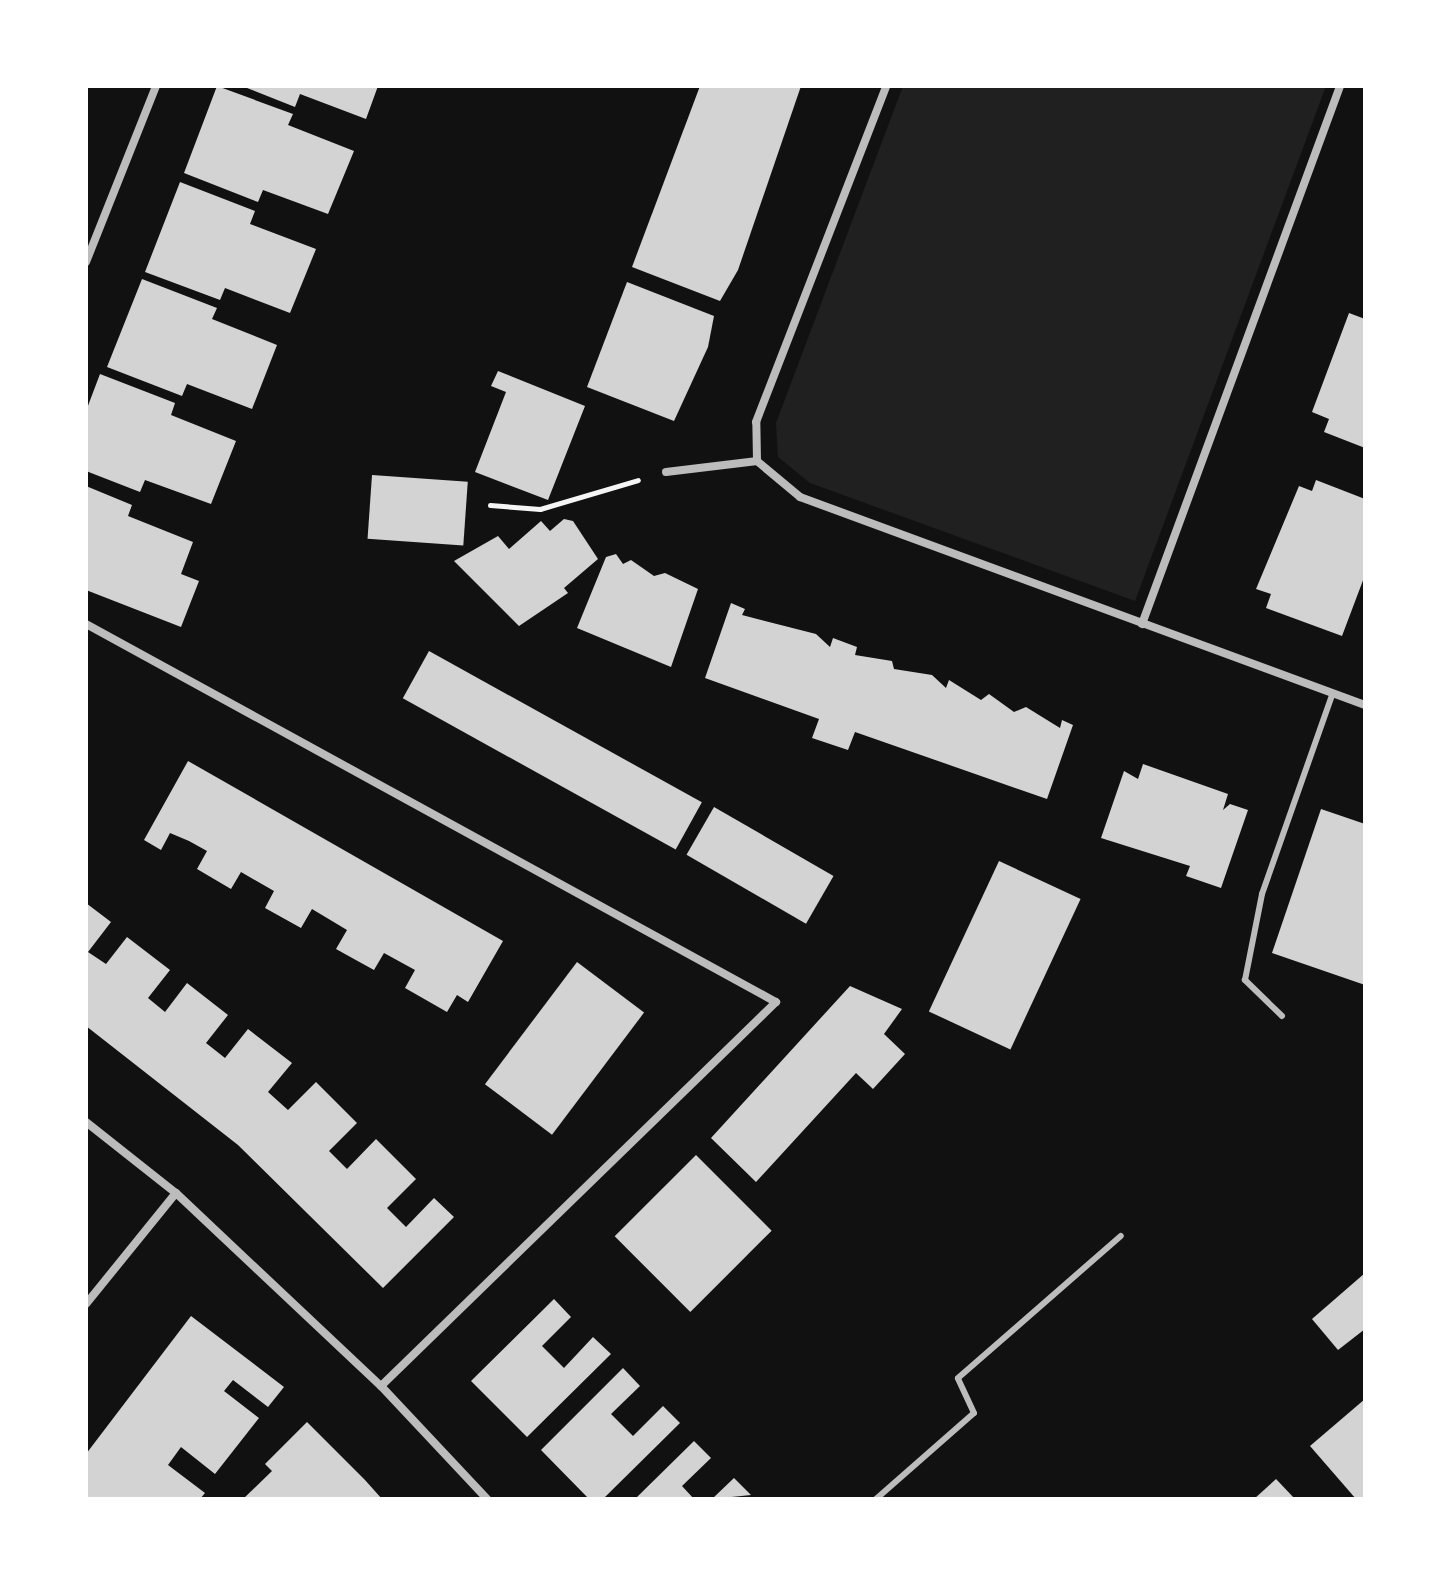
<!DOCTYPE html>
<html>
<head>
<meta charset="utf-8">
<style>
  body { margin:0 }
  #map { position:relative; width:1451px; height:1585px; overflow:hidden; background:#111; font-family:Raleway,sans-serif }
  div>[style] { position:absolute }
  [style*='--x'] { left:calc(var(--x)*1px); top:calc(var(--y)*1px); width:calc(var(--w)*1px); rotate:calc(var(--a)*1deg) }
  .green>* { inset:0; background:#202020 }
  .building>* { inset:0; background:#d3d3d3; transform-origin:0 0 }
  .path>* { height:5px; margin:-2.5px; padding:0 2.5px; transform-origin:2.5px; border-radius:2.5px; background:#f5f5f5 }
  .service>* { height:6px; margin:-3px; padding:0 3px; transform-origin:3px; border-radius:3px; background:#bcbcbc }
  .minor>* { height:8px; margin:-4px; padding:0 4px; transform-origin:4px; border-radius:4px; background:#bcbcbc }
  span { translate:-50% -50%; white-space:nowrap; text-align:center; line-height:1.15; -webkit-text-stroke:7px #fff; paint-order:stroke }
  .frame { position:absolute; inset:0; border:88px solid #fff; pointer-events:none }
</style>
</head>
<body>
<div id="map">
  <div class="green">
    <div style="clip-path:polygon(903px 86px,1326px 86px,1135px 601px,810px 483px,778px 457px,776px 423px)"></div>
  </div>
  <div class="building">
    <div style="clip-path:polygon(217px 86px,293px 114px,288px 125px,354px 151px,328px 214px,263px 190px,258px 202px,184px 173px)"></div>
    <div style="clip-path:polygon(242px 86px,378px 86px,366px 119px,300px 94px,295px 107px)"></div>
    <div style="clip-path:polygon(700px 86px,801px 86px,738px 270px,720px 301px,632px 267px)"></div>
    <div style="clip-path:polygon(180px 182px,255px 211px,250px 224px,316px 249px,290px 313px,225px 288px,220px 300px,145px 272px)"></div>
    <div style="clip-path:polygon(142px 279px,217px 308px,212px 319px,277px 345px,252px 409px,187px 384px,182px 396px,107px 367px)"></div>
    <div style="clip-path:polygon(627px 282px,714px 316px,708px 347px,674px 421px,587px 387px)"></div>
    <div style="clip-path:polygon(1349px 313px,1365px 319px,1365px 448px,1324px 432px,1329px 419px,1312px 412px)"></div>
    <div style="clip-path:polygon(498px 371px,585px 406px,548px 500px,475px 472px,506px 392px,491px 386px)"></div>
    <div style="clip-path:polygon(100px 374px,175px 403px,171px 415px,236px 441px,211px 504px,145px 480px,140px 492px,86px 471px,86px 411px)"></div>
    <div style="left:372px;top:475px;width:96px;height:64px;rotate:4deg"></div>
    <div style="clip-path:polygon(1316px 480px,1365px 499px,1365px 575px,1342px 636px,1266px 608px,1271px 594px,1256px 589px,1299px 486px,1312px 491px)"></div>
    <div style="clip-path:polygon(86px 486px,132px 505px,128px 516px,193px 542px,181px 574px,199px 581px,181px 627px,86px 590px)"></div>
    <div style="clip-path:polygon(564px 519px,573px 521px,598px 559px,564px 588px,568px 593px,519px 626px,454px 561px,498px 536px,509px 549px,541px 521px,550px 531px)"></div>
    <div style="clip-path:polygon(616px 554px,623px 564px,631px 560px,654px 576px,665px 573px,698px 589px,671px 667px,577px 628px,606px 557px)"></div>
    <div style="clip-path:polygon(731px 603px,745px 609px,742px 615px,816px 634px,830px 647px,833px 638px,857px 647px,855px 655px,892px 661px,894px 669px,932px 675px,946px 688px,949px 680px,981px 700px,989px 694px,1014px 712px,1026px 707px,1060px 728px,1062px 720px,1073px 725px,1047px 799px,855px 732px,848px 750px,812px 738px,819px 719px,705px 678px)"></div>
    <div style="left:429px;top:651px;width:312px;height:54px;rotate:29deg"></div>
    <div style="clip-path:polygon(188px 761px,503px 941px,468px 1002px,457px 995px,447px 1012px,405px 988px,415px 970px,384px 953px,374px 970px,354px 959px,336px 949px,347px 930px,312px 909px,301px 928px,265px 908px,274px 891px,241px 872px,231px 889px,197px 869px,207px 851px,189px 841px,170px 833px,161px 850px,144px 840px)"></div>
    <div style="clip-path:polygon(1143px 764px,1228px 794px,1223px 810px,1230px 804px,1248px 810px,1221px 888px,1186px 876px,1190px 866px,1101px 838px,1124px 771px,1138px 779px)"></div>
    <div style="left:714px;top:807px;width:138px;height:55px;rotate:30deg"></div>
    <div style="clip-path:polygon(1321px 809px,1365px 824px,1365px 985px,1272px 953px)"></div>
    <div style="left:999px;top:861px;width:90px;height:166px;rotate:25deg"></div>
    <div style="clip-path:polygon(86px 903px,111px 922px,88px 952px,106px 964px,127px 937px,170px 970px,148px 998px,165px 1012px,187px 983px,228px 1015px,206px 1043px,225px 1058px,248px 1029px,292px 1063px,268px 1092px,288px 1110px,316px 1082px,357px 1123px,329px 1151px,347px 1169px,376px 1139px,416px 1179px,387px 1208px,406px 1227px,434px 1198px,454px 1217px,383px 1288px,238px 1145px,86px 1026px)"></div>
    <div style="left:577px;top:962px;width:84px;height:153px;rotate:37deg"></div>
    <div style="clip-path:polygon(850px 986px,902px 1009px,884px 1034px,905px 1054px,873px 1089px,856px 1073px,756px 1182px,711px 1138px)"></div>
    <div style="left:696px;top:1155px;width:107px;height:115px;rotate:45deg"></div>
    <div style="clip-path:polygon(1365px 1273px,1365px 1329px,1338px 1350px,1312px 1319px)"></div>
    <div style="clip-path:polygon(554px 1299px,571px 1317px,542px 1346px,564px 1368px,593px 1337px,611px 1354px,527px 1437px,471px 1381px)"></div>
    <div style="clip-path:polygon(191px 1316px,284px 1387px,268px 1407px,233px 1380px,224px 1391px,259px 1418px,215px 1474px,181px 1447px,168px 1465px,205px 1493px,200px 1499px,86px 1499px,86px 1454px)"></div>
    <div style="clip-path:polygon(623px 1368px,640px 1386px,611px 1414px,633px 1436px,663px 1406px,680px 1423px,603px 1499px,589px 1499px,541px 1450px)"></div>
    <div style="clip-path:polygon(1365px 1399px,1365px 1499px,1356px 1499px,1310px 1446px)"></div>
    <div style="clip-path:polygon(307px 1422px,365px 1480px,382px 1499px,243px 1499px,272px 1471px,265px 1464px)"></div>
    <div style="clip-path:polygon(694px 1441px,711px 1458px,682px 1486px,694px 1499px,635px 1499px)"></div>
    <div style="clip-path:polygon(734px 1478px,751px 1495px,712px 1499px)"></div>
    <div style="clip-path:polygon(1276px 1479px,1295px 1499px,1254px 1499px)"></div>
  </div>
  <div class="path">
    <div style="--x:490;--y:505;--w:50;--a:4.6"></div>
    <div style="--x:540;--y:509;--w:102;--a:-16.5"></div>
  </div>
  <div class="service">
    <div style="--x:1282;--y:1016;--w:52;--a:-135.8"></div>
    <div style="--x:1245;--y:980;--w:88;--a:-78.8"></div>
    <div style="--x:1262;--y:894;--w:211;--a:-70.6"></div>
    <div style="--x:876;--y:1499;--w:130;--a:-41.3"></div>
    <div style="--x:974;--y:1413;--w:38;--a:-115"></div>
    <div style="--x:958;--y:1378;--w:216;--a:-41.1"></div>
  </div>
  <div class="minor">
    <div style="--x:86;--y:262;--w:189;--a:-68.3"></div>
    <div style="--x:757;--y:461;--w:39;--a:-91"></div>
    <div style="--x:756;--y:422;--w:360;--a:-68.8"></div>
    <div style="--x:666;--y:472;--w:92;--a:-6.9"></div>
    <div style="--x:757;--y:461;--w:56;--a:39.9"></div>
    <div style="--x:800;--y:497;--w:602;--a:20.21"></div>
    <div style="--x:86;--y:624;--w:787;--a:28.72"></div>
    <div style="--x:776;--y:1002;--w:551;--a:135.81"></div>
    <div style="--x:1142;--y:624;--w:573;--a:-69.79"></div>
    <div style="--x:86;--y:1122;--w:115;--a:38.3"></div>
    <div style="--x:176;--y:1193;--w:282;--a:43.3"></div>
    <div style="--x:381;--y:1386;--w:155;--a:46.8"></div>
    <div style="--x:86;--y:1304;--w:143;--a:-51"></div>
  </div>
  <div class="frame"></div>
</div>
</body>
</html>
